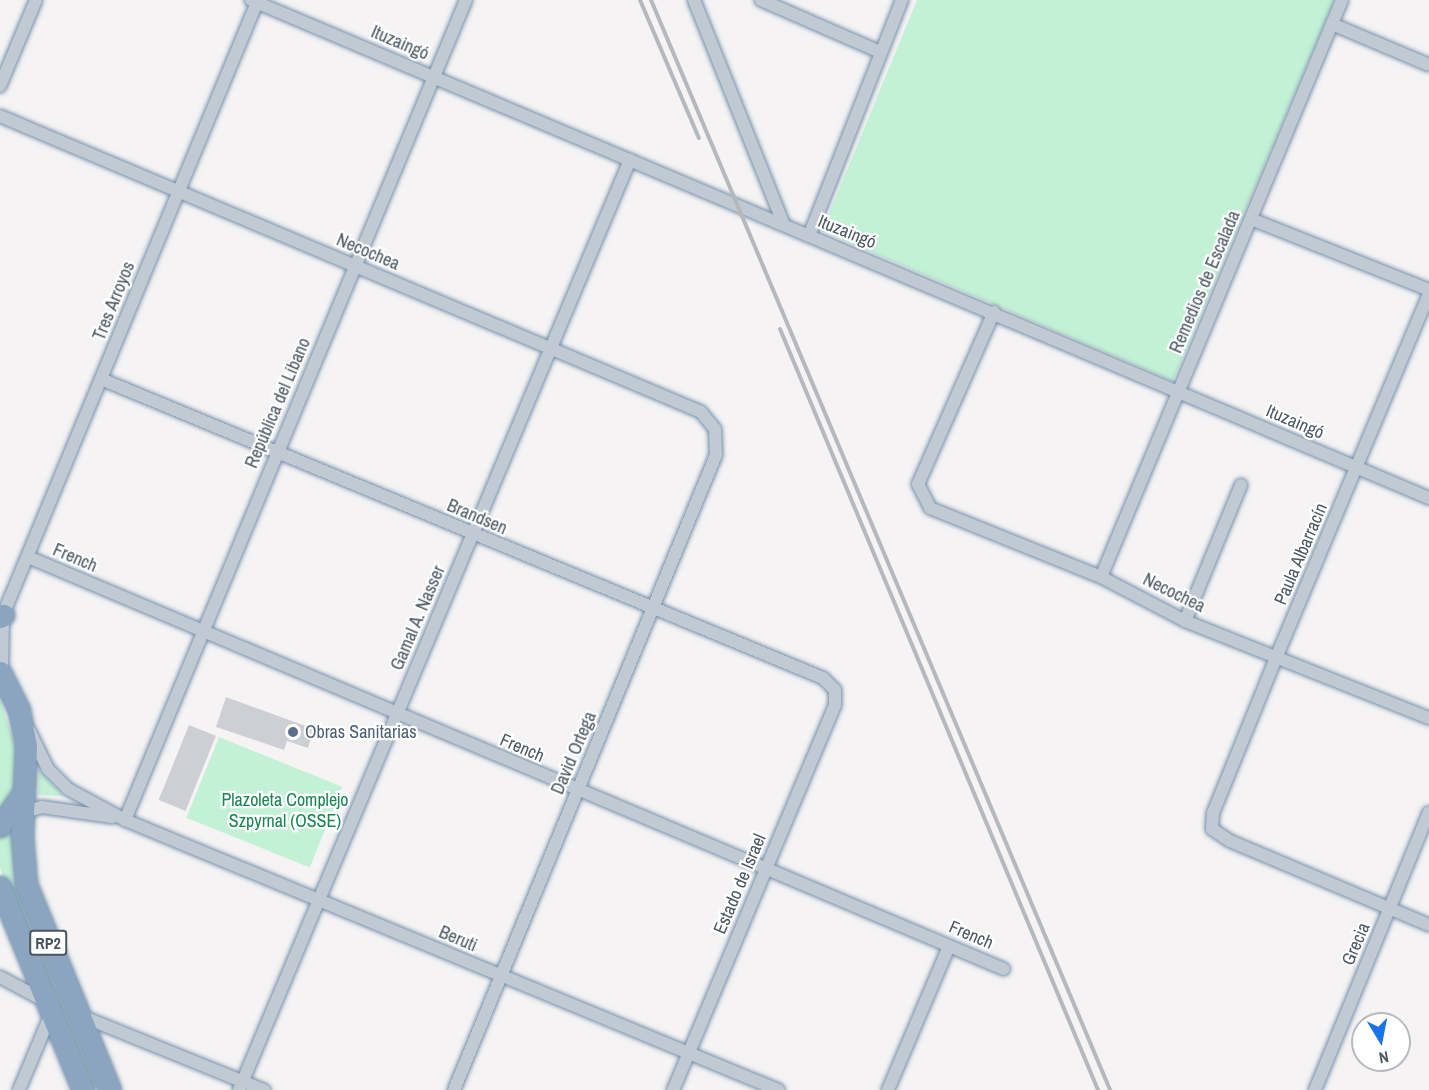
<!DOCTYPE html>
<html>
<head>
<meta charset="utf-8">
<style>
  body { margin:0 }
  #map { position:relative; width:1429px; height:1090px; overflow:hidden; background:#f5f3f3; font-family:"Archivo Narrow",sans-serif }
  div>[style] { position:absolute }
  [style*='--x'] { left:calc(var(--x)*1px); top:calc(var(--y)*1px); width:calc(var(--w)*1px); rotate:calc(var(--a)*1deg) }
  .green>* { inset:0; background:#c3f1d5; transform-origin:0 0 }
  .building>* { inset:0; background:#cdcfd5; transform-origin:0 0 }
  .roads { filter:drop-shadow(0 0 2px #7690ad) drop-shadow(0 0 2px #7690ad) }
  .street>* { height:12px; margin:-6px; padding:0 6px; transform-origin:6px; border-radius:6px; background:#c1cad2 }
  .highway>* { height:21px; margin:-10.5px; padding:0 10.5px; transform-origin:10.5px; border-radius:10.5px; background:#8ba5c1 }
  .rail>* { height:4px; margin:-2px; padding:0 2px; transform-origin:2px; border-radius:2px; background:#b5b8bd }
  .dots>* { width:16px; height:16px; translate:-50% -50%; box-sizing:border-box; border:3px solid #fff; border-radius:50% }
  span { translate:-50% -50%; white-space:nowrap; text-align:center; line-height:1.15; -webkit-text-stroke:4.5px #fff; paint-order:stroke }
  .shield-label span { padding:2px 4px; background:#fff; border:2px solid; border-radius:4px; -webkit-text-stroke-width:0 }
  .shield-label { font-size:16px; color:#4a5661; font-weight:700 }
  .street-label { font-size:18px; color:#4a5661 }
  .service-label { font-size:18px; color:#4e5e75 }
  .left { translate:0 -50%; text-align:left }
  .park-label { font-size:18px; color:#17864f }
  .north { position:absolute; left:1351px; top:1012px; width:60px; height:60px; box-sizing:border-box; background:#fff; border:2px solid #b7bbc0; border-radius:50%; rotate:170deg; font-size:16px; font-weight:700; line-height:24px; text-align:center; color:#4a5661 }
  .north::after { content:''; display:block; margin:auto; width:21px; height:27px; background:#1a73e8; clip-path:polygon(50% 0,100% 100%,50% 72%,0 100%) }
</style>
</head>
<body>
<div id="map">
  <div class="green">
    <div style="clip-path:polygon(917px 0,1334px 0,1173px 381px,822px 231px)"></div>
    <div style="clip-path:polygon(0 699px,17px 752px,18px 788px,0 812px)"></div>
    <div style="left:219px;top:737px;width:133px;height:87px;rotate:22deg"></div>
    <div style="clip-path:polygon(39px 770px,63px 796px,38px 795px)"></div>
    <div style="clip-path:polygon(12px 828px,16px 884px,28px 921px,98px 1090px,91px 1090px,0 868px,0 836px)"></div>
  </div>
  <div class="building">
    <div style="clip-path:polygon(226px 697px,314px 729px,308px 748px,287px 741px,284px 750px,216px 727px)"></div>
    <div style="left:189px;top:725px;width:29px;height:81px;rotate:22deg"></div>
  </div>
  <div class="roads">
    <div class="street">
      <div style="--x:251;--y:0;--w:1279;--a:22.92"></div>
      <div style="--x:694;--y:0;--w:242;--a:68.2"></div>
      <div style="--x:761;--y:0;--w:130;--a:23.6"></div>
      <div style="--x:1332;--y:24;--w:105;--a:22.9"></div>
      <div style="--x:0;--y:86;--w:93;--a:-67.3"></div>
      <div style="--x:0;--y:116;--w:761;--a:22.89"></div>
      <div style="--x:701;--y:412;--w:22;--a:51"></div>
      <div style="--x:715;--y:429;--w:26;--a:88"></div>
      <div style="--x:716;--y:455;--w:687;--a:112.42"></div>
      <div style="--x:1251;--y:219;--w:192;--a:21.7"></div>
      <div style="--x:809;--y:236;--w:254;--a:-68.5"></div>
      <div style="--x:1429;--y:294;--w:395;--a:112.8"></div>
      <div style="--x:1276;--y:658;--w:167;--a:112.1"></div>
      <div style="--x:1213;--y:813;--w:16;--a:94"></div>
      <div style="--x:1212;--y:829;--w:22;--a:34"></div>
      <div style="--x:1230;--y:841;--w:216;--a:22.9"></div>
      <div style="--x:994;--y:312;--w:188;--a:113.8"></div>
      <div style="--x:918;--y:484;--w:27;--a:63"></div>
      <div style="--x:930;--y:508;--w:184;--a:22"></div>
      <div style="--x:1101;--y:577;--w:95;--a:27.6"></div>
      <div style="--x:1185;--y:621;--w:263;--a:21.7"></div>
      <div style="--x:101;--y:379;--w:781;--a:22.5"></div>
      <div style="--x:823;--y:678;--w:17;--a:45"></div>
      <div style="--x:835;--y:690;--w:15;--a:90"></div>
      <div style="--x:835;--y:705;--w:418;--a:112.8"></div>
      <div style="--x:28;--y:557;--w:1059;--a:22.89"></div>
      <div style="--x:1101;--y:577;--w:625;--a:-67.33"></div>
      <div style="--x:1185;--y:621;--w:147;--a:-67.6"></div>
      <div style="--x:2;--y:674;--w:59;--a:-89"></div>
      <div style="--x:3;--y:615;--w:18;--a:-68"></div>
      <div style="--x:10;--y:598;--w:647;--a:-67.48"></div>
      <div style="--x:29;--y:730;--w:43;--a:64"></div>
      <div style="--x:48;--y:769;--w:28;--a:45"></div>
      <div style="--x:68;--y:789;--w:65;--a:28.5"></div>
      <div style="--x:125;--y:820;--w:707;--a:22.46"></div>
      <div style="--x:21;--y:813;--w:22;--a:-16"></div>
      <div style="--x:42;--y:807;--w:71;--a:8.1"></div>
      <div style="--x:125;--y:820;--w:888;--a:-67.42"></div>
      <div style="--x:0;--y:977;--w:53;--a:28"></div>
      <div style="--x:79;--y:1015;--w:200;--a:22.1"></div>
      <div style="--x:19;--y:1090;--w:82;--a:-67.2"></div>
      <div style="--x:239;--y:1090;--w:1009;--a:-67.2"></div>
      <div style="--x:888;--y:1090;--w:156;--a:-67"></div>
      <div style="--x:1315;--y:1090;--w:300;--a:-67.7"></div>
    </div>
    <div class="highway">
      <div style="--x:0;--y:617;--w:4;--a:-34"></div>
      <div style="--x:0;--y:672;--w:42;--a:63.4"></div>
      <div style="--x:19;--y:710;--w:37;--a:79"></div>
      <div style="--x:26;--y:746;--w:90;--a:92.5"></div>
      <div style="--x:22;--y:836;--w:48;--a:85.2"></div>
      <div style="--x:26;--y:884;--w:222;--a:67.8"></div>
      <div style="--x:0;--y:826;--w:42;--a:-54.8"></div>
      <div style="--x:0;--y:887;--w:219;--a:67.8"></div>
    </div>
  </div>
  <div class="rail">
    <div style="--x:640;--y:0;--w:150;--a:66.9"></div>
    <div style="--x:651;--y:0;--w:1183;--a:67.16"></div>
    <div style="--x:780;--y:329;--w:825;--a:67.32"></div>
  </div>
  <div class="dots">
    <div style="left:293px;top:732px;background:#5c6f8a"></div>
  </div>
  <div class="shield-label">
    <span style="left:48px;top:943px">RP2</span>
  </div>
  <div class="street-label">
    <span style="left:400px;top:43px;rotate:23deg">Ituzaingó</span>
    <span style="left:847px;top:232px;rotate:22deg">Ituzaingó</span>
    <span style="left:368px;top:252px;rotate:23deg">Necochea</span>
    <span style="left:1205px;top:282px;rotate:-67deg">Remedios de Escalada</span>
    <span style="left:114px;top:301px;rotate:-68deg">Tres Arroyos</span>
    <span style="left:278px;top:403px;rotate:-67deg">República del Líbano</span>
    <span style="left:1295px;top:422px;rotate:23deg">Ituzaingó</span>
    <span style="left:477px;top:517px;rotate:23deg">Brandsen</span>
    <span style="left:1301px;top:554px;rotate:-67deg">Paula Albarracín</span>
    <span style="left:75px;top:558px;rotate:23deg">French</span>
    <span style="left:1174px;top:593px;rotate:26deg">Necochea</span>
    <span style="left:418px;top:618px;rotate:-67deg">Gamal A. Nasser</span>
    <span style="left:522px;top:748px;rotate:23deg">French</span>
    <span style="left:574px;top:753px;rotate:-67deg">David Ortega</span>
    <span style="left:740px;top:884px;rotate:-67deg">Estado de Israel</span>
    <span style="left:971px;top:935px;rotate:23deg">French</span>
    <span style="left:458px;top:939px;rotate:23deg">Beruti</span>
    <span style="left:1356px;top:944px;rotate:-67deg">Grecia</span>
  </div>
  <div class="service-label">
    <span class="left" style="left:305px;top:732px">Obras Sanitarias</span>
  </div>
  <div class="park-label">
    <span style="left:285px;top:811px">Plazoleta Complejo<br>Szpyrnal (OSSE)</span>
  </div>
  <div class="north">N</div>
</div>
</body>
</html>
